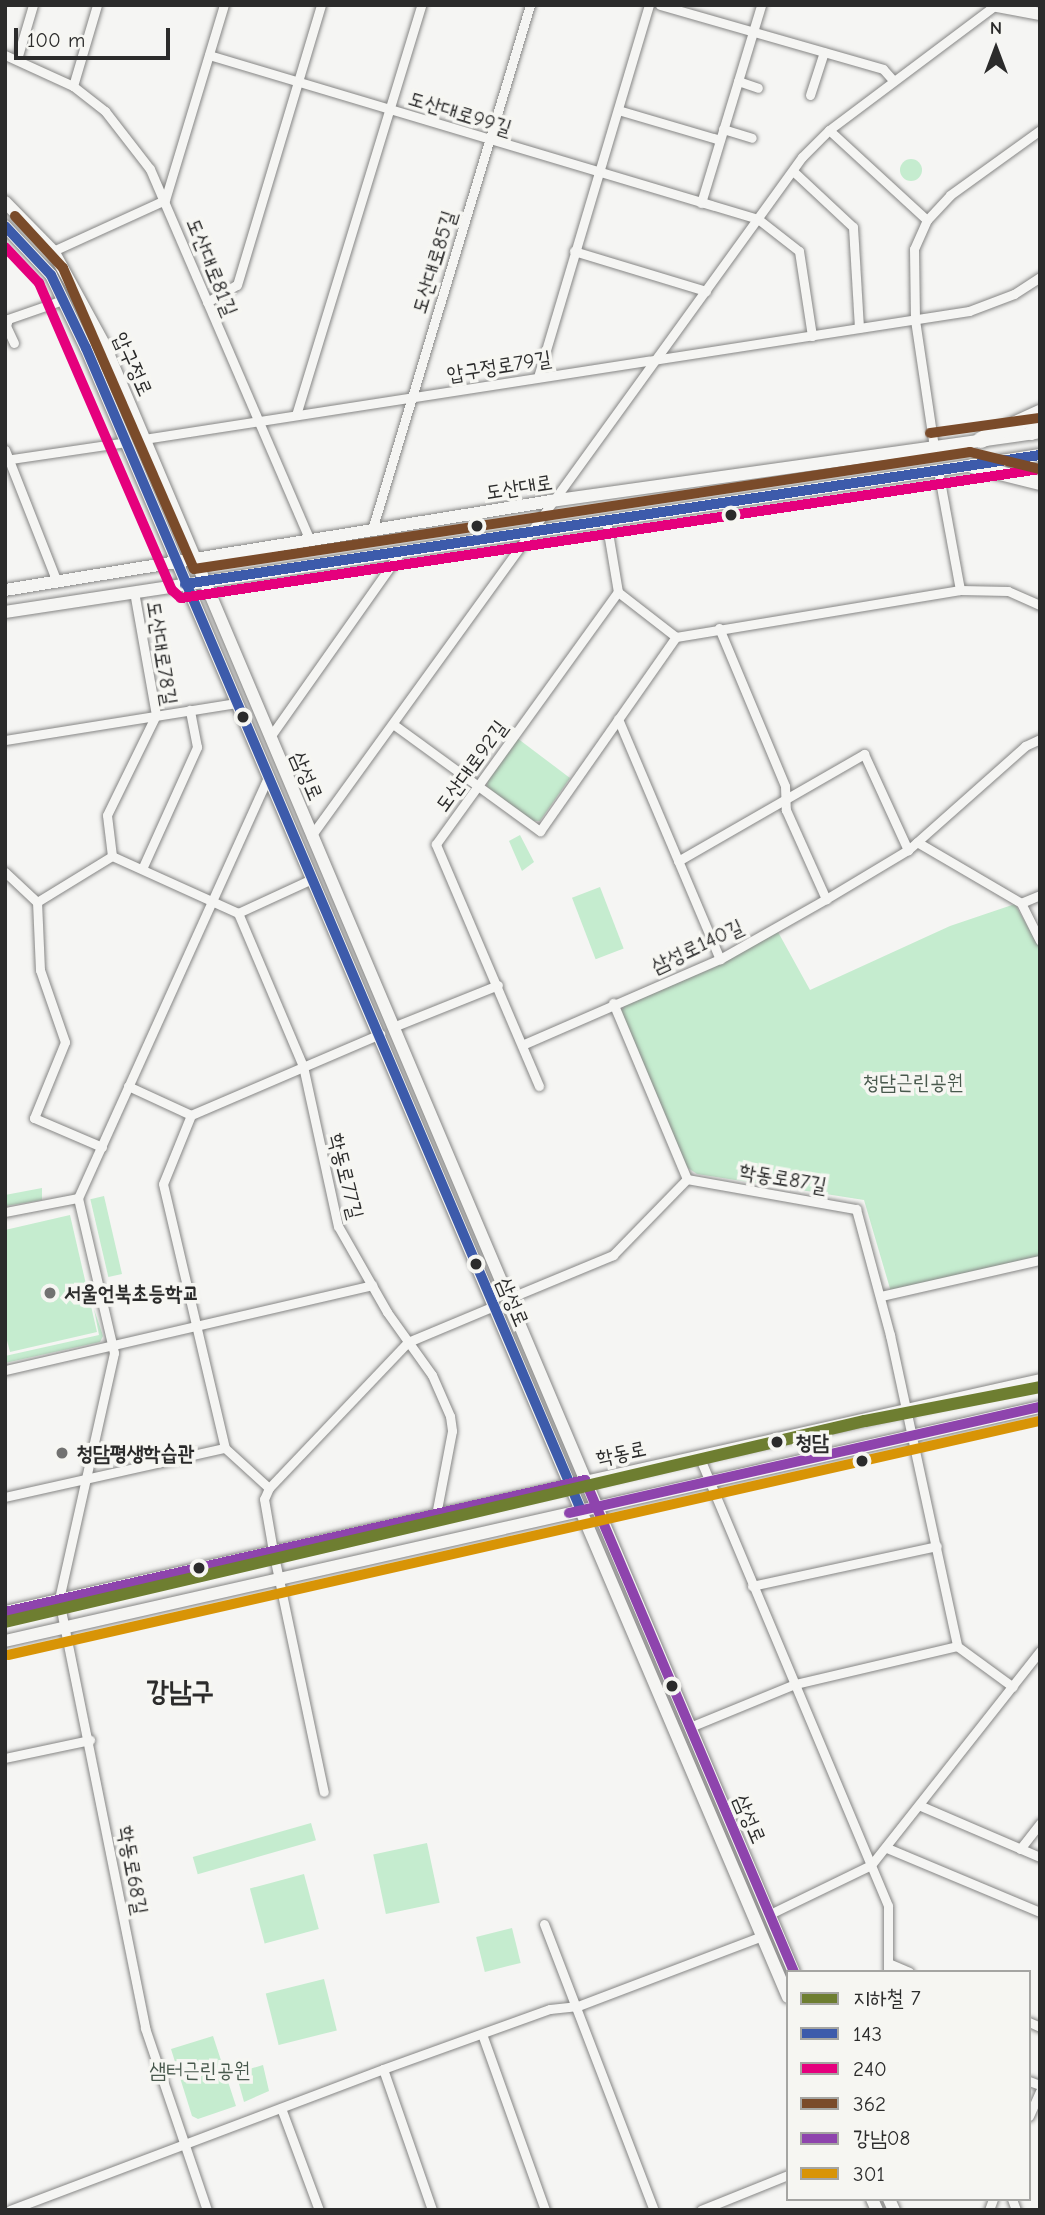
<!DOCTYPE html>
<html>
<head>
<meta charset="utf-8">
<style>
  body { margin:0 }
  #map { position:relative; width:1045px; height:2215px; overflow:hidden; background:#f5f5f3; font-family:"Comic Neue","Poor Story",sans-serif }
  div>[style] { position:absolute }
  [style*='--x'] { left:calc(var(--x)*1px); top:calc(var(--y)*1px); width:calc(var(--w)*1px); rotate:calc(var(--a)*1deg) }
  .green>* { inset:0; background:#c5eccf; transform-origin:0 0 }
  .round { border-radius:50% }
  .roads { filter:drop-shadow(0 0 2px #868685) drop-shadow(0 0 2px #868685) }
  .street>* { height:9px; margin:-4.5px; padding:0 4.5px; transform-origin:4.5px; border-radius:4.5px; background:#f5f5f3 }
  .secondary>* { height:12px; margin:-6px; padding:0 6px; transform-origin:6px; border-radius:6px; background:#f5f5f3 }
  .primary>* { height:14px; margin:-7px; padding:0 7px; transform-origin:7px; border-radius:7px; background:#f5f5f3 }
  .highway>* { height:16px; margin:-8px; padding:0 8px; transform-origin:8px; border-radius:8px; background:#f5f5f3 }
  .bus-1>* { height:10px; margin:-5px; padding:0 5px; transform-origin:5px; border-radius:5px; background:#3d5bab }
  .bus-2>* { height:10px; margin:-5px; padding:0 5px; transform-origin:5px; border-radius:5px; background:#e5007d }
  .bus-3>* { height:10px; margin:-5px; padding:0 5px; transform-origin:5px; border-radius:5px; background:#7a4b2a }
  .bus-4>* { height:10px; margin:-5px; padding:0 5px; transform-origin:5px; border-radius:5px; background:#8e44ad }
  .bus-5>* { height:10px; margin:-5px; padding:0 5px; transform-origin:5px; border-radius:5px; background:#d89406 }
  .metro-1>* { height:12px; margin:-6px; padding:0 6px; transform-origin:6px; border-radius:6px; background:#6e7e31 }
  .dots>* { width:19px; height:19px; translate:-50% -50%; box-sizing:border-box; border:4px solid #f6f6f2; border-radius:50% }
  span { translate:-50% -50%; white-space:nowrap; text-align:center; line-height:1.15; -webkit-text-stroke:7px #f6f6f2; paint-order:stroke }
  .street-label { font-size:21px; color:#2b2b2b }
  .park-label { font-size:21px; color:#48594d }
  .poi-label { font-size:21px; color:#2b2b2b; font-weight:700 }
  .left { translate:0 -50%; text-align:left }
  .stop-label { font-size:21px; color:#2b2b2b; font-weight:700 }
  .district-label { font-size:28px; color:#2b2b2b; font-weight:700 }
  .frame { position:absolute; inset:0; border:7px solid #2b2b2b; pointer-events:none }
  .legend { position:absolute; left:786px; top:1970px; width:245px; height:231px; box-sizing:border-box; background:#f6f6f2; border:2px solid #a5a5a2; margin:0; padding:9px 12px; list-style:none; font-size:21px; color:#2b2b2b }
  .legend li { display:flex; align-items:center; gap:14px; height:35px }
  .legend b { width:35px; border:2px solid #a5a5a2 }
  .north { position:absolute; left:961px; top:14px; width:70px; height:70px; -webkit-text-stroke:5px #f6f6f2; paint-order:stroke; rotate:0deg; font-size:19px; font-weight:700; line-height:28px; text-align:center; color:#2b2b2b }
  .north::after { content:''; display:block; margin:auto; width:24px; height:32px; background:#2b2b2b; clip-path:polygon(50% 0,100% 100%,50% 72%,0 100%) }
  .scale { position:absolute; left:14px; top:28px; width:156px; height:32px; box-sizing:border-box; border:4px solid #2b2b2b; border-top:0; padding-left:9px; font-size:21px; line-height:24px; white-space:nowrap; color:#2b2b2b; -webkit-text-stroke:5px #f6f6f2; paint-order:stroke }
</style>
</head>
<body>
<div id="map">
  <div class="green">
    <div class="round" style="left:900px;top:159px;width:22px;height:22px"></div>
    <div style="clip-path:polygon(517px 738px,570px 778px,540px 821px,533px 821px,487px 787px,488px 778px)"></div>
    <div style="clip-path:polygon(520px 835px,534px 862px,522px 871px,509px 841px)"></div>
    <div style="left:600px;top:887px;width:66px;height:30px;rotate:69deg"></div>
    <div style="clip-path:polygon(1015px 904px,1040px 949px,1040px 1258px,891px 1292px,864px 1200px,697px 1174px,685px 1166px,621px 1011px,626px 1004px,713px 968px,778px 932px,810px 990px,950px 926px)"></div>
    <div style="clip-path:polygon(42px 1188px,42px 1200px,6px 1206px,5px 1195px)"></div>
    <div style="left:104px;top:1196px;width:80px;height:14px;rotate:77deg"></div>
    <div style="clip-path:polygon(70px 1215px,97px 1332px,10px 1352px,5px 1333px,5px 1230px)"></div>
    <div style="clip-path:polygon(94px 1309px,103px 1336px,100px 1342px,5px 1363px,5px 1356px,99px 1335px)"></div>
    <div style="left:311px;top:1823px;width:18px;height:123px;rotate:74deg"></div>
    <div style="left:427px;top:1843px;width:61px;height:55px;rotate:78deg"></div>
    <div style="left:304px;top:1874px;width:57px;height:56px;rotate:75deg"></div>
    <div style="left:512px;top:1928px;width:36px;height:37px;rotate:76deg"></div>
    <div style="left:324px;top:1979px;width:53px;height:60px;rotate:76deg"></div>
    <div style="clip-path:polygon(213px 2036px,236px 2106px,198px 2119px,192px 2116px,171px 2049px)"></div>
    <div style="clip-path:polygon(263px 2065px,269px 2091px,244px 2102px,236px 2073px)"></div>
  </div>
  <div class="roads">
    <div class="street">
      <div style="--x:660;--y:5;--w:232;--a:16"></div>
      <div style="--x:883;--y:69;--w:15;--a:48"></div>
      <div style="--x:5;--y:55;--w:75;--a:24.5"></div>
      <div style="--x:73;--y:86;--w:41;--a:38"></div>
      <div style="--x:105;--y:111;--w:73;--a:52.2"></div>
      <div style="--x:150;--y:169;--w:405;--a:66.7"></div>
      <div style="--x:209;--y:55;--w:573;--a:16.63"></div>
      <div style="--x:758;--y:219;--w:52;--a:38"></div>
      <div style="--x:799;--y:251;--w:86;--a:81.3"></div>
      <div style="--x:17;--y:59;--w:56;--a:-73.5"></div>
      <div style="--x:738;--y:81;--w:21;--a:19"></div>
      <div style="--x:73;--y:86;--w:84;--a:-73.5"></div>
      <div style="--x:810;--y:95;--w:45;--a:-72"></div>
      <div style="--x:618;--y:110;--w:106;--a:16.4"></div>
      <div style="--x:723;--y:129;--w:30;--a:17"></div>
      <div style="--x:829;--y:130;--w:133;--a:42.6"></div>
      <div style="--x:793;--y:171;--w:82;--a:43"></div>
      <div style="--x:853;--y:227;--w:101;--a:86.6"></div>
      <div style="--x:701;--y:203;--w:207;--a:-73.1"></div>
      <div style="--x:53;--y:251;--w:123;--a:-24.5"></div>
      <div style="--x:165;--y:200;--w:204;--a:-73.2"></div>
      <div style="--x:574;--y:251;--w:138;--a:16.9"></div>
      <div style="--x:207;--y:302;--w:34;--a:-30"></div>
      <div style="--x:237;--y:285;--w:292;--a:-73.3"></div>
      <div style="--x:14;--y:343;--w:19;--a:-115"></div>
      <div style="--x:6;--y:326;--w:7;--a:-74"></div>
      <div style="--x:8;--y:319;--w:58;--a:-19.1"></div>
      <div style="--x:538;--y:377;--w:388;--a:-73.4"></div>
      <div style="--x:296;--y:415;--w:429;--a:-73"></div>
      <div style="--x:144;--y:439;--w:835;--a:-8.82"></div>
      <div style="--x:969;--y:311;--w:48;--a:-20.7"></div>
      <div style="--x:1014;--y:294;--w:31;--a:-33"></div>
      <div style="--x:934;--y:447;--w:128;--a:-98.5"></div>
      <div style="--x:915;--y:320;--w:71;--a:-90.8"></div>
      <div style="--x:914;--y:249;--w:32;--a:-66"></div>
      <div style="--x:927;--y:220;--w:34;--a:-47"></div>
      <div style="--x:950;--y:195;--w:111;--a:-35.8"></div>
      <div style="--x:5;--y:450;--w:142;--a:68.5"></div>
      <div style="--x:5;--y:460;--w:123;--a:-8.4"></div>
      <div style="--x:938;--y:470;--w:122;--a:79.6"></div>
      <div style="--x:372;--y:530;--w:548;--a:-73.25"></div>
      <div style="--x:618;--y:592;--w:73;--a:37.8"></div>
      <div style="--x:676;--y:637;--w:288;--a:-9.4"></div>
      <div style="--x:960;--y:590;--w:48;--a:1.2"></div>
      <div style="--x:1008;--y:591;--w:35;--a:24"></div>
      <div style="--x:719;--y:628;--w:171;--a:67.3"></div>
      <div style="--x:785;--y:786;--w:24;--a:88"></div>
      <div style="--x:786;--y:810;--w:98;--a:65.8"></div>
      <div style="--x:618;--y:719;--w:261;--a:67"></div>
      <div style="--x:393;--y:724;--w:182;--a:36.1"></div>
      <div style="--x:540;--y:831;--w:237;--a:-55"></div>
      <div style="--x:270;--y:737;--w:229;--a:-54.8"></div>
      <div style="--x:5;--y:740;--w:233;--a:-9.1"></div>
      <div style="--x:311;--y:836;--w:838;--a:-54.13"></div>
      <div style="--x:802;--y:157;--w:38;--a:-45"></div>
      <div style="--x:829;--y:130;--w:206;--a:-36.9"></div>
      <div style="--x:917;--y:842;--w:121;--a:30.4"></div>
      <div style="--x:1021;--y:903;--w:42;--a:63.4"></div>
      <div style="--x:112;--y:856;--w:41;--a:-97"></div>
      <div style="--x:107;--y:815;--w:111;--a:-63.9"></div>
      <div style="--x:156;--y:715;--w:125;--a:-100.1"></div>
      <div style="--x:112;--y:856;--w:138;--a:24.3"></div>
      <div style="--x:238;--y:913;--w:81;--a:-24.7"></div>
      <div style="--x:678;--y:861;--w:215;--a:-29.9"></div>
      <div style="--x:864;--y:754;--w:106;--a:65.4"></div>
      <div style="--x:142;--y:869;--w:134;--a:-65.7"></div>
      <div style="--x:197;--y:747;--w:38;--a:-101"></div>
      <div style="--x:5;--y:872;--w:44;--a:43.2"></div>
      <div style="--x:1021;--y:903;--w:21;--a:-23"></div>
      <div style="--x:238;--y:913;--w:166;--a:67"></div>
      <div style="--x:303;--y:1066;--w:164;--a:77.7"></div>
      <div style="--x:338;--y:1226;--w:99;--a:60.3"></div>
      <div style="--x:387;--y:1312;--w:77;--a:54.5"></div>
      <div style="--x:432;--y:1375;--w:45;--a:66.3"></div>
      <div style="--x:450;--y:1416;--w:15;--a:82"></div>
      <div style="--x:452;--y:1431;--w:86;--a:100.8"></div>
      <div style="--x:613;--y:1003;--w:191;--a:67.2"></div>
      <div style="--x:393;--y:1027;--w:113;--a:-21.8"></div>
      <div style="--x:522;--y:1045;--w:216;--a:-23.5"></div>
      <div style="--x:720;--y:959;--w:122;--a:-29.5"></div>
      <div style="--x:826;--y:899;--w:96;--a:-30.9"></div>
      <div style="--x:908;--y:850;--w:157;--a:-41.6"></div>
      <div style="--x:1025;--y:746;--w:17;--a:-25"></div>
      <div style="--x:128;--y:1086;--w:69;--a:24.7"></div>
      <div style="--x:191;--y:1115;--w:206;--a:-23.2"></div>
      <div style="--x:539;--y:1086;--w:263;--a:-113.1"></div>
      <div style="--x:436;--y:844;--w:311;--a:-54.2"></div>
      <div style="--x:618;--y:592;--w:73;--a:-99.5"></div>
      <div style="--x:191;--y:1115;--w:74;--a:112.1"></div>
      <div style="--x:163;--y:1184;--w:271;--a:76.8"></div>
      <div style="--x:225;--y:1448;--w:59;--a:42.3"></div>
      <div style="--x:269;--y:1488;--w:12;--a:114"></div>
      <div style="--x:264;--y:1499;--w:53;--a:80.2"></div>
      <div style="--x:273;--y:1551;--w:246;--a:78.1"></div>
      <div style="--x:102;--y:1147;--w:74;--a:-156.9"></div>
      <div style="--x:34;--y:1118;--w:82;--a:-67.8"></div>
      <div style="--x:65;--y:1042;--w:76;--a:-109.1"></div>
      <div style="--x:40;--y:970;--w:68;--a:-92.5"></div>
      <div style="--x:37;--y:902;--w:88;--a:-31.5"></div>
      <div style="--x:687;--y:1179;--w:172;--a:10.1"></div>
      <div style="--x:856;--y:1209;--w:131;--a:74.9"></div>
      <div style="--x:890;--y:1335;--w:318;--a:77.8"></div>
      <div style="--x:957;--y:1646;--w:69;--a:36.2"></div>
      <div style="--x:78;--y:1198;--w:159;--a:76.9"></div>
      <div style="--x:114;--y:1353;--w:253;--a:102.6"></div>
      <div style="--x:59;--y:1600;--w:437;--a:78.6"></div>
      <div style="--x:145;--y:2028;--w:192;--a:71.2"></div>
      <div style="--x:78;--y:1198;--w:461;--a:-65.7"></div>
      <div style="--x:5;--y:1212;--w:74;--a:-10.9"></div>
      <div style="--x:881;--y:1296;--w:163;--a:-12.8"></div>
      <div style="--x:507;--y:1299;--w:115;--a:-22.5"></div>
      <div style="--x:613;--y:1255;--w:106;--a:-45.8"></div>
      <div style="--x:5;--y:1370;--w:377;--a:-13"></div>
      <div style="--x:699;--y:1456;--w:488;--a:67.2"></div>
      <div style="--x:888;--y:1906;--w:66;--a:90"></div>
      <div style="--x:269;--y:1488;--w:202;--a:-46.4"></div>
      <div style="--x:408;--y:1342;--w:93;--a:-22.7"></div>
      <div style="--x:5;--y:1497;--w:225;--a:-12.6"></div>
      <div style="--x:752;--y:1586;--w:189;--a:-12.2"></div>
      <div style="--x:690;--y:1727;--w:113;--a:-22.3"></div>
      <div style="--x:795;--y:1684;--w:166;--a:-13.2"></div>
      <div style="--x:5;--y:1758;--w:87;--a:-12"></div>
      <div style="--x:921;--y:1806;--w:129;--a:23.2"></div>
      <div style="--x:887;--y:1848;--w:166;--a:22.7"></div>
      <div style="--x:1020;--y:1849;--w:33;--a:-52"></div>
      <div style="--x:770;--y:1914;--w:112;--a:-25.9"></div>
      <div style="--x:871;--y:1865;--w:273;--a:-51.7"></div>
      <div style="--x:544;--y:1924;--w:306;--a:69"></div>
      <div style="--x:888;--y:1963;--w:23;--a:23"></div>
      <div style="--x:1029;--y:2022;--w:12;--a:24"></div>
      <div style="--x:482;--y:2034;--w:187;--a:70.3"></div>
      <div style="--x:383;--y:2069;--w:149;--a:70.8"></div>
      <div style="--x:1029;--y:2081;--w:12;--a:20"></div>
      <div style="--x:281;--y:2108;--w:109;--a:69.6"></div>
      <div style="--x:1029;--y:2116;--w:27;--a:-66"></div>
      <div style="--x:1012;--y:2199;--w:12;--a:70"></div>
      <div style="--x:10;--y:2210;--w:399;--a:-20.7"></div>
      <div style="--x:383;--y:2069;--w:177;--a:-19.8"></div>
      <div style="--x:550;--y:2009;--w:28;--a:-6"></div>
      <div style="--x:578;--y:2006;--w:197;--a:-20.8"></div>
      <div style="--x:701;--y:2210;--w:94;--a:-21.9"></div>
      <div style="--x:989;--y:2210;--w:12;--a:-70"></div>
    </div>
    <div class="secondary">
      <div style="--x:992;--y:5;--w:49;--a:10.6"></div>
      <div style="--x:5;--y:202;--w:69;--a:45.6"></div>
      <div style="--x:53;--y:251;--w:108;--a:61.3"></div>
      <div style="--x:105;--y:346;--w:1766;--a:67.04"></div>
      <div style="--x:5;--y:226;--w:67;--a:46.8"></div>
      <div style="--x:51;--y:275;--w:81;--a:64.4"></div>
      <div style="--x:86;--y:348;--w:1792;--a:66.94"></div>
      <div style="--x:5;--y:590;--w:553;--a:-9.26"></div>
      <div style="--x:551;--y:501;--w:493;--a:-8"></div>
      <div style="--x:5;--y:612;--w:1047;--a:-8.63"></div>
      <div style="--x:5;--y:1612;--w:1061;--a:-12.63"></div>
      <div style="--x:5;--y:1641;--w:1061;--a:-12.74"></div>
      <div style="--x:872;--y:2199;--w:12;--a:66"></div>
      <div style="--x:889;--y:2199;--w:12;--a:66"></div>
    </div>
    <div class="primary">
      <div style="--x:1031;--y:433;--w:10;--a:-24"></div>
      <div style="--x:972;--y:466;--w:70;--a:14"></div>
    </div>
    <div class="highway">
      <div style="--x:981;--y:440;--w:65;--a:-24.6"></div>
    </div>
  </div>
  <div class="bus-1">
    <div style="--x:5;--y:226;--w:67;--a:46.8"></div>
    <div style="--x:51;--y:275;--w:81;--a:64.4"></div>
    <div style="--x:86;--y:348;--w:1263;--a:66.93"></div>
    <div style="--x:185;--y:584;--w:865;--a:-8.58"></div>
  </div>
  <div class="bus-2">
    <div style="--x:5;--y:247;--w:50;--a:46.6"></div>
    <div style="--x:39;--y:283;--w:335;--a:66.6"></div>
    <div style="--x:172;--y:590;--w:12;--a:42"></div>
    <div style="--x:181;--y:598;--w:869;--a:-8.54"></div>
  </div>
  <div class="bus-3">
    <div style="--x:15;--y:216;--w:71;--a:47.3"></div>
    <div style="--x:63;--y:268;--w:328;--a:66.5"></div>
    <div style="--x:194;--y:569;--w:785;--a:-8.57"></div>
    <div style="--x:970;--y:452;--w:72;--a:13.7"></div>
    <div style="--x:930;--y:433;--w:109;--a:-7.9"></div>
  </div>
  <div class="bus-4">
    <div style="--x:569;--y:1513;--w:483;--a:-12.7"></div>
    <div style="--x:5;--y:1612;--w:595;--a:-12.82"></div>
    <div style="--x:585;--y:1480;--w:535;--a:66.98"></div>
  </div>
  <div class="bus-5">
    <div style="--x:8;--y:1655;--w:1058;--a:-12.78"></div>
  </div>
  <div class="metro-1">
    <div style="--x:5;--y:1622;--w:883;--a:-13.16"></div>
    <div style="--x:865;--y:1421;--w:178;--a:-11"></div>
  </div>
  <div class="dots">
    <div style="left:731px;top:515px;background:#2b2b2b"></div>
    <div style="left:477px;top:526px;background:#2b2b2b"></div>
    <div style="left:243px;top:717px;background:#2b2b2b"></div>
    <div style="left:476px;top:1264px;background:#2b2b2b"></div>
    <div style="left:50px;top:1293px;background:#727271"></div>
    <div style="left:777px;top:1442px;background:#2b2b2b"></div>
    <div style="left:62px;top:1453px;background:#727271"></div>
    <div style="left:862px;top:1461px;background:#2b2b2b"></div>
    <div style="left:199px;top:1568px;background:#2b2b2b"></div>
    <div style="left:672px;top:1686px;background:#2b2b2b"></div>
  </div>
  <div class="street-label">
    <span style="left:460px;top:113px;rotate:17deg">도산대로99길</span>
    <span style="left:434px;top:262px;rotate:-73deg">도산대로85길</span>
    <span style="left:212px;top:267px;rotate:68deg">도산대로81길</span>
    <span style="left:133px;top:364px;rotate:66deg">압구정로</span>
    <span style="left:499px;top:366px;rotate:-9deg">압구정로79길</span>
    <span style="left:519px;top:487px;rotate:-9deg">도산대로</span>
    <span style="left:162px;top:653px;rotate:81deg">도산대로78길</span>
    <span style="left:471px;top:766px;rotate:-54deg">도산대로92길</span>
    <span style="left:307px;top:776px;rotate:67deg">삼성로</span>
    <span style="left:697px;top:946px;rotate:-25deg">삼성로140길</span>
    <span style="left:346px;top:1176px;rotate:76deg">학동로77길</span>
    <span style="left:783px;top:1178px;rotate:10deg">학동로87길</span>
    <span style="left:513px;top:1302px;rotate:67deg">삼성로</span>
    <span style="left:621px;top:1453px;rotate:-12deg">학동로</span>
    <span style="left:750px;top:1819px;rotate:67deg">삼성로</span>
    <span style="left:133px;top:1870px;rotate:80deg">학동로68길</span>
  </div>
  <div class="park-label">
    <span style="left:913px;top:1082px">청담근린공원</span>
    <span style="left:200px;top:2070px">샘터근린공원</span>
  </div>
  <div class="poi-label">
    <span class="left" style="left:64px;top:1293px">서울언북초등학교</span>
    <span class="left" style="left:76px;top:1453px">청담평생학습관</span>
  </div>
  <div class="stop-label">
    <span class="left" style="left:795px;top:1442px">청담</span>
  </div>
  <div class="district-label">
    <span style="left:180px;top:1691px">강남구</span>
  </div>
  <div class="frame"></div>
  <ul class="legend">
  <li><b style="height:9px;background:#6e7e31"></b>지하철 7</li>
  <li><b style="height:9px;background:#3d5bab"></b>143</li>
  <li><b style="height:9px;background:#e5007d"></b>240</li>
  <li><b style="height:9px;background:#7a4b2a"></b>362</li>
  <li><b style="height:9px;background:#8e44ad"></b>강남08</li>
  <li><b style="height:9px;background:#d89406"></b>301</li>
  </ul>
  <div class="north">N</div>
  <div class="scale">100 m</div>
</div>
</body>
</html>
